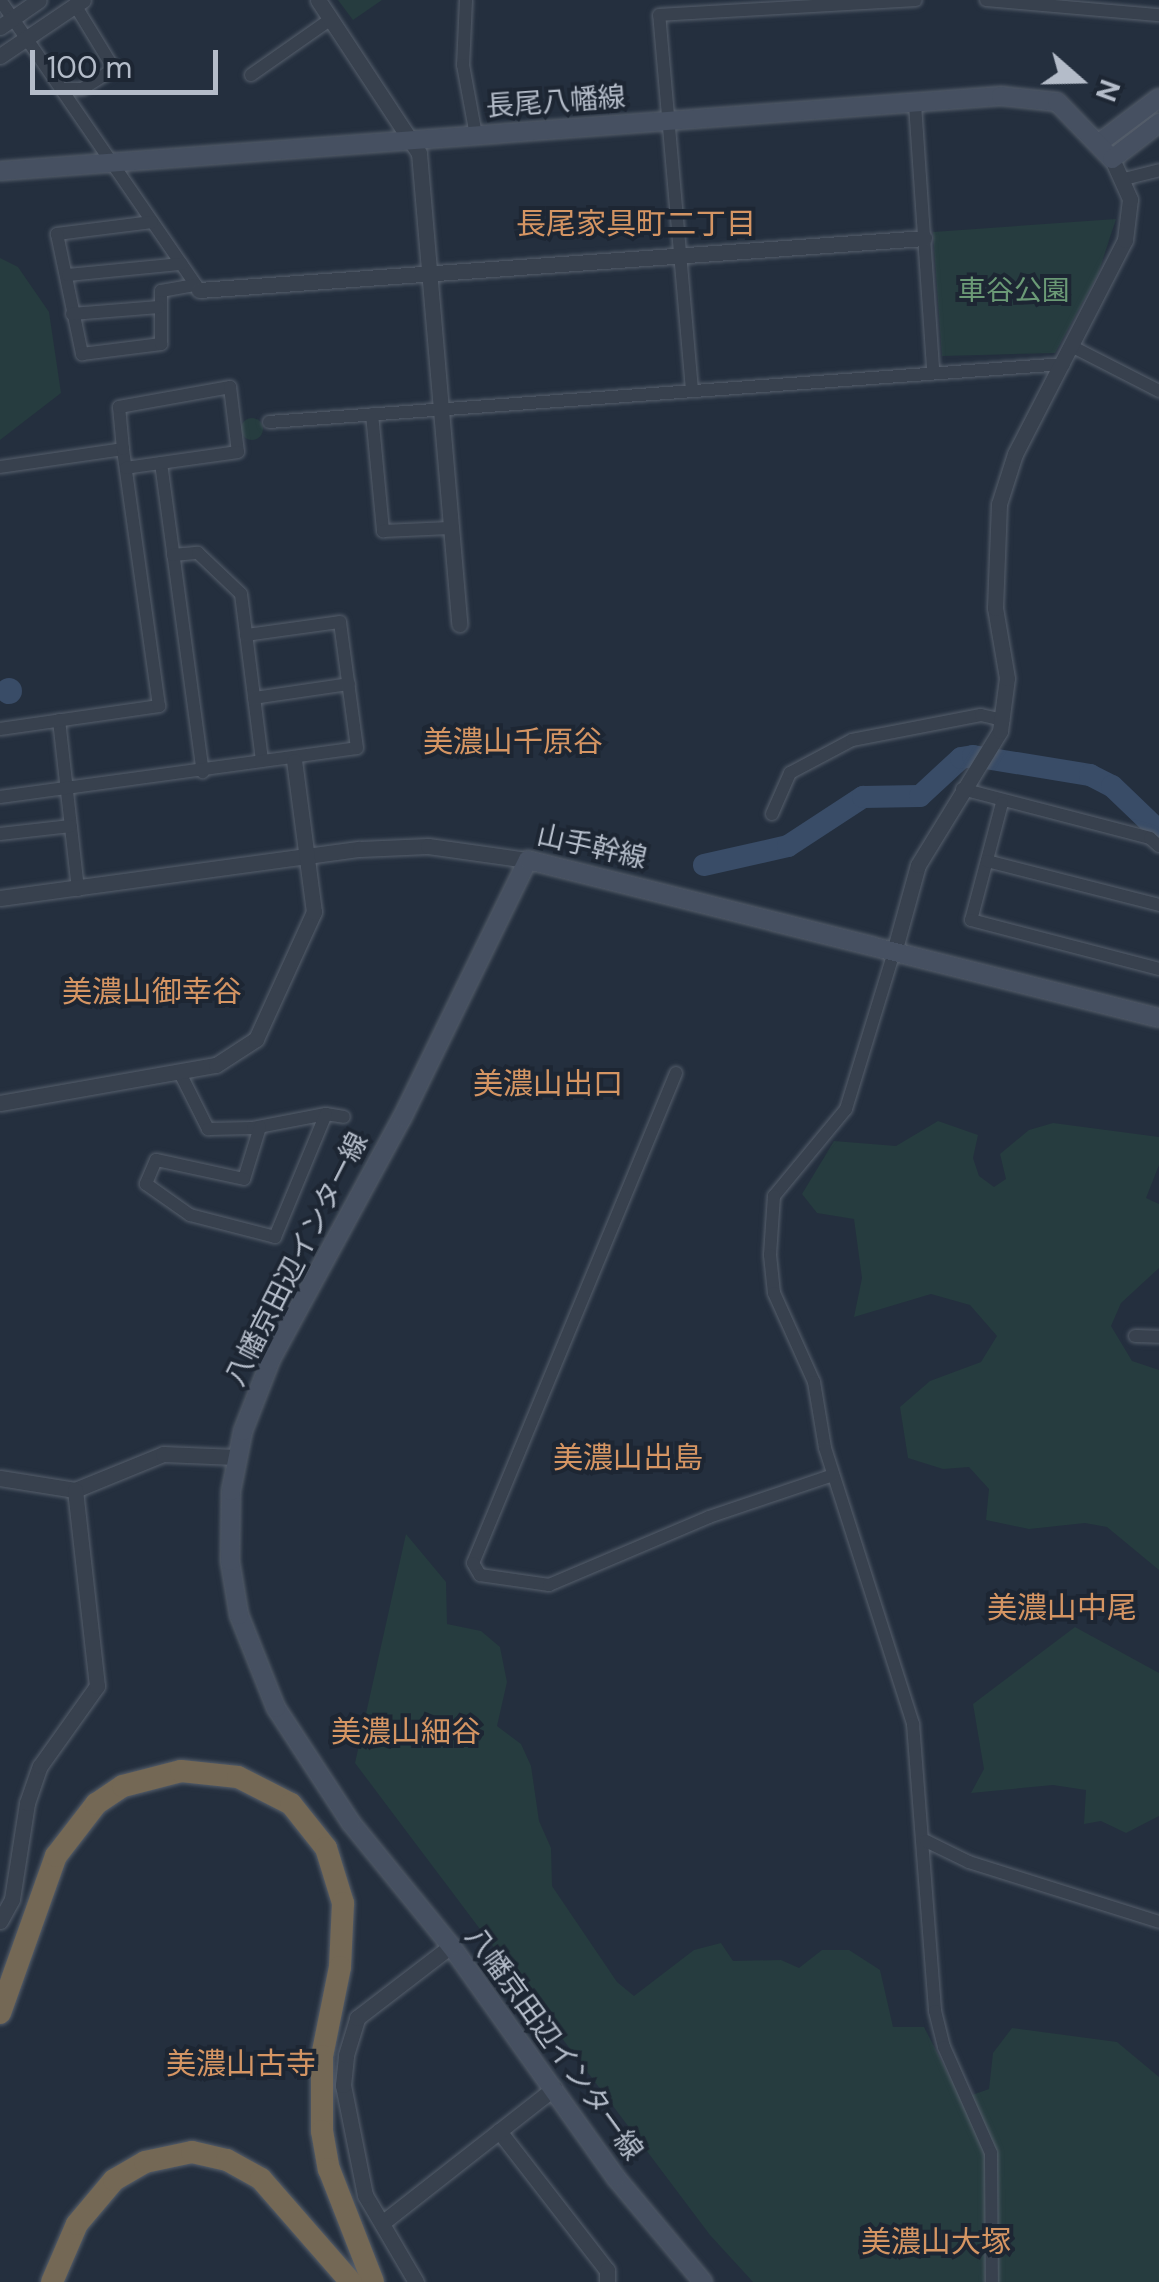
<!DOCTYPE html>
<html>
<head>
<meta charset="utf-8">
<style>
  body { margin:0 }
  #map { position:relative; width:1159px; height:2282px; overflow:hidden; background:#242f3e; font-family:"DM Sans","Noto Sans JP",sans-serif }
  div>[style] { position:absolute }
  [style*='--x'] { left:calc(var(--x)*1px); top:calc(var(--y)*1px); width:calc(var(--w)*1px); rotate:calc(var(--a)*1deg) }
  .green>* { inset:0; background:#263c3f }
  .round { border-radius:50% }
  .water>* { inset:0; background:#394c67 }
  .river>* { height:22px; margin:-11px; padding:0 11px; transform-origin:11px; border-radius:11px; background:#394c67 }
  .roads { filter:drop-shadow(0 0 2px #565f6c) drop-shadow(0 0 2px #565f6c) }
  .minor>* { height:12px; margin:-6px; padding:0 6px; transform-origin:6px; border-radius:6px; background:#38414e }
  .tertiary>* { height:15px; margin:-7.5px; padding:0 7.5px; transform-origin:7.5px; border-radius:7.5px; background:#38414e }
  .secondary>* { height:18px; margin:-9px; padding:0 9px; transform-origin:9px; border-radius:9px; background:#465061 }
  .motorway>* { height:22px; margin:-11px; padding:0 11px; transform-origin:11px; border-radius:11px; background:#746855 }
  span { translate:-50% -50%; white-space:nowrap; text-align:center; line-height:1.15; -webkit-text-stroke:8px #1d2633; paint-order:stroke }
  .street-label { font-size:28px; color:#b4bcc9 }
  .park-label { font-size:28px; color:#6b9a76 }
  .neighbourhood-label { font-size:30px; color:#d59563 }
  .north { position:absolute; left:1029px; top:30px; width:100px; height:100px; -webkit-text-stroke:8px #1d2633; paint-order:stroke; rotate:110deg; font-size:28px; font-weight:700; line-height:40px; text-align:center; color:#b4bcc9 }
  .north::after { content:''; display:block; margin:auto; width:35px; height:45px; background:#b4bcc9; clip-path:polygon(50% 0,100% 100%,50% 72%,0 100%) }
  .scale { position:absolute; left:30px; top:50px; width:188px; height:45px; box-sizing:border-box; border:5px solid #b4bcc9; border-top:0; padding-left:12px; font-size:30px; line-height:35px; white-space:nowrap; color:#b4bcc9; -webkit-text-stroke:8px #1d2633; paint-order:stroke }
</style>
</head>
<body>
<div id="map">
  <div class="green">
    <div style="clip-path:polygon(338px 0,382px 0,353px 20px)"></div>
    <div style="clip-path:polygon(1116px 219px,1098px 274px,1055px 353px,942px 356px,933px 232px)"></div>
    <div style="clip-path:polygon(0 258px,18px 267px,49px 312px,61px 393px,0 440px)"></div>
    <div class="round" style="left:241px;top:418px;width:22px;height:22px"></div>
    <div style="clip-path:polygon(938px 1121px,978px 1135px,973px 1158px,979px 1176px,994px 1187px,1006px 1179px,1000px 1154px,1029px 1130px,1053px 1123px,1159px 1137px,1159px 1165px,1146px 1198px,1159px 1204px,1159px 1268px,1121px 1303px,1111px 1326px,1132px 1361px,1159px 1370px,1159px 1570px,1107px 1527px,1085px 1523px,1029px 1529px,986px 1520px,989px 1489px,969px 1467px,943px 1469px,908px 1458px,900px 1407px,930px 1381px,981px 1362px,997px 1336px,970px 1305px,931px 1294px,854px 1317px,862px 1278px,854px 1219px,817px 1213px,802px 1194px,834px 1141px,896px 1146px)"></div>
    <div style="clip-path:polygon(406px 1534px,446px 1582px,447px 1624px,481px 1631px,500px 1647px,507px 1682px,497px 1726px,521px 1744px,531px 1766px,539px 1821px,551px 1848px,552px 1886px,617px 1982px,634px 1996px,694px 1950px,721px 1943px,733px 1961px,781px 1960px,799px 1968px,822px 1950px,849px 1950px,880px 1970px,893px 2027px,924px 2027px,961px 2099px,989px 2089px,993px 2053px,1012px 2028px,1117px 2042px,1159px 2077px,1159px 2282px,753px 2282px,710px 2235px,355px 1763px)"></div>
    <div style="clip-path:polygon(1075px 1627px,1159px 1673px,1159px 1816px,1126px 1833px,1101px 1821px,1084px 1824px,1086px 1790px,1053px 1785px,971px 1793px,984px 1769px,973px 1704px)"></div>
  </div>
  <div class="water">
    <div class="round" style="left:-4px;top:678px;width:26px;height:26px"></div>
  </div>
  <div class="river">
    <div style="--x:704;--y:865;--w:86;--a:-12.7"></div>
    <div style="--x:788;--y:846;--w:90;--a:-33.2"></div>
    <div style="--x:863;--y:797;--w:57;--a:-1"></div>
    <div style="--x:920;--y:796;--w:56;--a:-42.8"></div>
    <div style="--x:961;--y:758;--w:12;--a:-9"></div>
    <div style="--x:973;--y:756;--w:119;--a:9.2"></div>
    <div style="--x:1090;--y:775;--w:25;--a:27"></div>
    <div style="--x:1112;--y:786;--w:65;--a:43.8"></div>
  </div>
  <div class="roads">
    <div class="minor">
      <div style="--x:0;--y:0;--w:349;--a:55.5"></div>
      <div style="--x:466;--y:0;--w:65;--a:92.6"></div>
      <div style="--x:463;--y:65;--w:71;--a:79.5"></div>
      <div style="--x:986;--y:0;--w:174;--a:5"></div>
      <div style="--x:251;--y:75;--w:98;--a:-35"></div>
      <div style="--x:61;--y:89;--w:21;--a:0"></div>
      <div style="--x:82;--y:89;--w:38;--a:-32"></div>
      <div style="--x:114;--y:69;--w:75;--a:-121.4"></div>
      <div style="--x:915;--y:104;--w:268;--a:86.1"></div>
      <div style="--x:1124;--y:179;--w:36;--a:-14"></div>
      <div style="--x:152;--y:222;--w:96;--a:172.8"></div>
      <div style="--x:57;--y:234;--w:123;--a:78.2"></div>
      <div style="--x:82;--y:354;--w:80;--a:-7.2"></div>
      <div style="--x:161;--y:344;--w:53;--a:-90"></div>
      <div style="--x:161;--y:291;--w:35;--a:-10"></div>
      <div style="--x:68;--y:275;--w:114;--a:-5.6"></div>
      <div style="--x:72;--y:314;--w:87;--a:-4.6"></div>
      <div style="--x:1073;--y:347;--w:97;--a:27.1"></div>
      <div style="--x:692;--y:390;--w:376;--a:-95"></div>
      <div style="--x:659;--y:15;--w:257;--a:-3.3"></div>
      <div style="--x:372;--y:414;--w:118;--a:84.6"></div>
      <div style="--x:383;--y:531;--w:67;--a:-2.6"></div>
      <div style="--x:269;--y:422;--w:797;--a:-4.17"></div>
      <div style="--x:161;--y:463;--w:312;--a:82.3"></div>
      <div style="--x:0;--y:467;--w:124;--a:-8.3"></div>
      <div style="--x:173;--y:555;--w:25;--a:-5"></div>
      <div style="--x:198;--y:553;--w:59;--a:43.6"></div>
      <div style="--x:241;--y:594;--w:168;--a:82.8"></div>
      <div style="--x:254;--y:698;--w:96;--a:-8.4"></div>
      <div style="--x:59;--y:720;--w:171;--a:83.6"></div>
      <div style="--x:0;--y:729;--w:161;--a:-8.2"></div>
      <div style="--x:159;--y:706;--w:260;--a:-98"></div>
      <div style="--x:123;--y:449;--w:42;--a:-95.4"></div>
      <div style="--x:119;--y:407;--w:113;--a:-10.2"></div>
      <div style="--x:230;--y:387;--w:65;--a:83"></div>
      <div style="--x:238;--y:452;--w:113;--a:171.9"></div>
      <div style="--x:962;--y:789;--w:194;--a:14.6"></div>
      <div style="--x:1150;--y:838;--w:12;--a:42"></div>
      <div style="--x:0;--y:797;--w:360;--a:-7.8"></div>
      <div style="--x:357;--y:748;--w:127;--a:-97.7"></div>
      <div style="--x:340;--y:622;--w:95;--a:172.1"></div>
      <div style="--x:1002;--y:803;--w:121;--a:104.8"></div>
      <div style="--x:971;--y:920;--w:194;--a:14.6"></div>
      <div style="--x:772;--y:814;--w:45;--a:-66.3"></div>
      <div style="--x:790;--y:773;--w:70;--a:-28"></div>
      <div style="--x:852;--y:740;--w:131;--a:-11"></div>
      <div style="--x:981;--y:715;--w:23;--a:13"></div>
      <div style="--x:0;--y:834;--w:71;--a:-6.4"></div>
      <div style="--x:987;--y:861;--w:178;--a:14.3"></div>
      <div style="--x:894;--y:952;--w:164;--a:107"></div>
      <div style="--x:846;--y:1109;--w:113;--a:129.6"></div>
      <div style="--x:774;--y:1196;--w:59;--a:93.9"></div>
      <div style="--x:770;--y:1255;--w:38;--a:84"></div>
      <div style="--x:774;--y:1293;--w:98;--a:65.8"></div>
      <div style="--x:814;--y:1382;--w:67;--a:80.5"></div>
      <div style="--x:825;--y:1448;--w:290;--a:72.3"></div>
      <div style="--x:913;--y:1724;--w:288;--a:85.6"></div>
      <div style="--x:935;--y:2011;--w:37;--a:76"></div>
      <div style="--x:944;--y:2047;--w:116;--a:66.1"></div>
      <div style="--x:991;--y:2153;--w:129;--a:89.6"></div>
      <div style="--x:180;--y:1073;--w:63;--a:63.4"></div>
      <div style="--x:208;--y:1129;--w:45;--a:-1.3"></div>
      <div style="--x:253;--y:1128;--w:74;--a:-10.9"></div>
      <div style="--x:326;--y:1114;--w:18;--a:9"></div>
      <div style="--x:676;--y:1073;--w:530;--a:112.5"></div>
      <div style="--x:473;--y:1563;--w:14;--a:60"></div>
      <div style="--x:480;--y:1575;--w:70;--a:8.2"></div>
      <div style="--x:549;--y:1585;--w:174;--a:-23"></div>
      <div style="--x:709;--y:1517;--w:131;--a:-18.7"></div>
      <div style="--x:260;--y:1127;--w:54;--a:107.1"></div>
      <div style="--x:244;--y:1179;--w:90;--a:-167.8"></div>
      <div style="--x:156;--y:1160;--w:26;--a:113"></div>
      <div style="--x:146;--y:1184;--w:54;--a:35.2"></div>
      <div style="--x:190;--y:1215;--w:88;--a:14.5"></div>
      <div style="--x:275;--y:1237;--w:133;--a:-67.5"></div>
      <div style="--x:1135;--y:1336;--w:24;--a:2"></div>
      <div style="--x:926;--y:1841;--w:48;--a:26"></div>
      <div style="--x:969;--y:1862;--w:199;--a:17.5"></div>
    </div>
    <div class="tertiary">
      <div style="--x:318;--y:0;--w:183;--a:56.6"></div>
      <div style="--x:419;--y:153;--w:473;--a:85.1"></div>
      <div style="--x:0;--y:27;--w:47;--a:-34.7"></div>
      <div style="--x:0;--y:56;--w:100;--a:-34"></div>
      <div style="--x:199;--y:290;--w:727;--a:-4.1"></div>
      <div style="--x:0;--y:898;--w:363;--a:-7.8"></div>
      <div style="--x:360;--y:849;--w:68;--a:-2.5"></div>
      <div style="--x:428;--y:846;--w:101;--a:8"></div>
      <div style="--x:894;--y:952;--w:90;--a:-74.6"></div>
      <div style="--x:918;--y:865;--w:157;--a:-58.5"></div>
      <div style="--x:1000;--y:731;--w:53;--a:-82.5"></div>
      <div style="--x:1007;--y:678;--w:71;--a:-99.7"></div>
      <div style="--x:995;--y:608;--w:104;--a:-87.8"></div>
      <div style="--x:999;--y:504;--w:52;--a:-72.3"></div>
      <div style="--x:1015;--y:454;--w:241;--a:-62.8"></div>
      <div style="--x:1125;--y:240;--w:41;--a:-83"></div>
      <div style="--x:1130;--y:199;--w:44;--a:-114.2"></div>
      <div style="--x:0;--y:1103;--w:219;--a:-10"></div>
      <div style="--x:216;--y:1065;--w:48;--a:-33"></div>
      <div style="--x:256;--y:1039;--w:140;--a:-65.5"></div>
      <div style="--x:314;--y:912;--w:152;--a:-97.5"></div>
      <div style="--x:0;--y:1478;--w:76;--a:9.1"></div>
      <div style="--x:75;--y:1490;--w:95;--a:-22.2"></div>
      <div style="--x:163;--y:1454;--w:73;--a:2.4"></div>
      <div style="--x:0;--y:1921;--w:25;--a:-61"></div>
      <div style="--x:12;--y:1899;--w:97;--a:-81.1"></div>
      <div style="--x:27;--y:1803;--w:39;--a:-71"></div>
      <div style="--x:40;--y:1766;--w:98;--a:-54.5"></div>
      <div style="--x:97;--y:1686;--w:197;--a:-96.4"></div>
      <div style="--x:499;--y:2131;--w:176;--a:52.2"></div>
      <div style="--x:607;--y:2270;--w:12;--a:90"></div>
      <div style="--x:382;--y:2223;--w:219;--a:-38.1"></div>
      <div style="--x:416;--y:2282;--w:101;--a:-120.4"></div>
      <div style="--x:365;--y:2195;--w:112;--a:-101.3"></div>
      <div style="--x:343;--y:2085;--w:30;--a:-84"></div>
      <div style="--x:346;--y:2055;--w:39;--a:-73"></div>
      <div style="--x:357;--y:2018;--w:118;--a:-37.5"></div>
    </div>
    <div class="secondary">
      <div style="--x:1099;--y:143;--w:75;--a:-36.9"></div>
      <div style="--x:0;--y:171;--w:1004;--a:-4.28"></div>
      <div style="--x:1001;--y:96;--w:56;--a:6.1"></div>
      <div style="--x:1057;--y:102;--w:79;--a:46"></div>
      <div style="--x:1112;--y:159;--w:59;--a:-37.5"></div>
      <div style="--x:703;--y:2282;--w:136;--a:-129.9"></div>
      <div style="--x:616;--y:2178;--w:285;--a:-125.4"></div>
      <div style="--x:451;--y:1946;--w:159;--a:-129.1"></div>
      <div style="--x:351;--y:1823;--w:137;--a:-123.1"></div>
      <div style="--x:276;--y:1708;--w:100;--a:-111.7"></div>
      <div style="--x:239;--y:1615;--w:55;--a:-99.5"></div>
      <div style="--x:230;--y:1561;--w:70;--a:-89.2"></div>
      <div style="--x:231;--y:1491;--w:61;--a:-78.7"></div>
      <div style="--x:243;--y:1431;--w:77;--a:-68.7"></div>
      <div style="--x:271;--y:1359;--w:274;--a:-61.5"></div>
      <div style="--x:402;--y:1118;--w:287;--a:-64"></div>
      <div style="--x:528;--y:860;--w:650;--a:14.06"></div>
    </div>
    <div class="motorway">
      <div style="--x:0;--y:2013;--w:167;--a:-70.4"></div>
      <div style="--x:56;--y:1856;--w:66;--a:-52.4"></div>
      <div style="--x:96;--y:1804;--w:32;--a:-34"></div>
      <div style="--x:123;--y:1786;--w:60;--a:-14.5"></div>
      <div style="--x:181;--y:1771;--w:57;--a:6"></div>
      <div style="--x:238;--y:1777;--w:59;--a:27"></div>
      <div style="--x:291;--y:1804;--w:56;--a:51.5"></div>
      <div style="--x:326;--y:1848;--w:58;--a:72.8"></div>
      <div style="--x:343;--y:1903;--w:64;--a:92.7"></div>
      <div style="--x:340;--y:1967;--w:91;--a:101.4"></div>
      <div style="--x:322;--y:2056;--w:75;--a:90"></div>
      <div style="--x:322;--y:2131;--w:39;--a:80"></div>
      <div style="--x:329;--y:2169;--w:121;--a:68.7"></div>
      <div style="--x:52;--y:2282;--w:63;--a:-66.7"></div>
      <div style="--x:77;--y:2224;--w:57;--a:-49.9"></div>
      <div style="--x:114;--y:2180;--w:36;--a:-30"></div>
      <div style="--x:145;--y:2162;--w:48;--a:-12"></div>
      <div style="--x:192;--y:2152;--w:36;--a:13"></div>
      <div style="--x:227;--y:2160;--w:39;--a:29"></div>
      <div style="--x:261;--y:2179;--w:137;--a:48.9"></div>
    </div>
  </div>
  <div class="street-label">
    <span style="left:556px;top:102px;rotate:-4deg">長尾八幡線</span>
    <span style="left:592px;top:847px;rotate:13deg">山手幹線</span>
    <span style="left:297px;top:1259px;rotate:-63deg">八幡京田辺インター線</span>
    <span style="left:554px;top:2044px;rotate:54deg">八幡京田辺インター線</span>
  </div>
  <div class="park-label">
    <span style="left:1014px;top:291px">車谷公園</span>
  </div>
  <div class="neighbourhood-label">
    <span style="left:636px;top:224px">長尾家具町二丁目</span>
    <span style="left:513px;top:742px">美濃山千原谷</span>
    <span style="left:152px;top:992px">美濃山御幸谷</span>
    <span style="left:548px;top:1084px">美濃山出口</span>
    <span style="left:628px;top:1458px">美濃山出島</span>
    <span style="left:1062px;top:1608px">美濃山中尾</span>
    <span style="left:406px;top:1732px">美濃山細谷</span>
    <span style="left:241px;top:2064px">美濃山古寺</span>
    <span style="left:936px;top:2242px">美濃山大塚</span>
  </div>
  <div class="north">N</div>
  <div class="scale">100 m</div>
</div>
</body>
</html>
